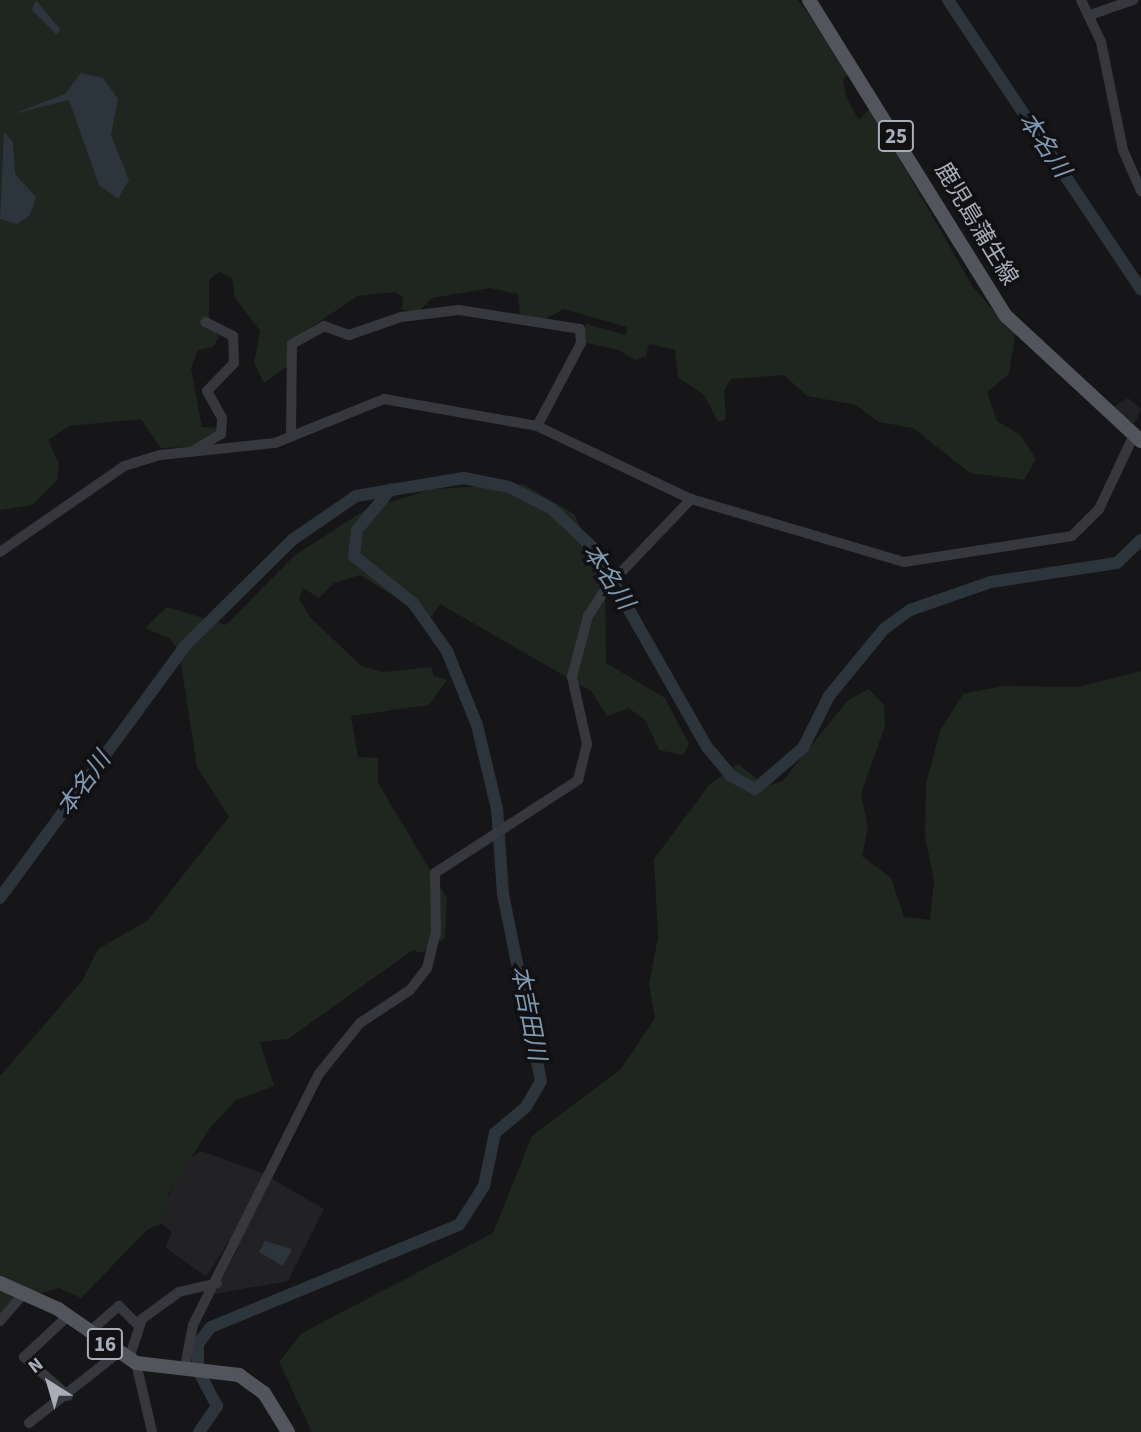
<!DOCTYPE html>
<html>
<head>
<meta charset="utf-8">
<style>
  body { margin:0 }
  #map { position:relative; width:1141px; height:1432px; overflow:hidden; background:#161618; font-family:"Source Sans 3","Noto Sans JP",sans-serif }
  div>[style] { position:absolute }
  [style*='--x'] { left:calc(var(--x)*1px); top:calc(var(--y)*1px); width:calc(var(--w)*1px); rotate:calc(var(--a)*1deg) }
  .built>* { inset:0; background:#222225 }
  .green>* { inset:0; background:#1e261f }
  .water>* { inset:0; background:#2c353c }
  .river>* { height:12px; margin:-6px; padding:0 6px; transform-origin:6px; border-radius:6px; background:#2c353c }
  .minor>* { height:10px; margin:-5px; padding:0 5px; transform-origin:5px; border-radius:5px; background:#37383d }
  .major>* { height:14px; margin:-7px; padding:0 7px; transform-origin:7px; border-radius:7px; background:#53555c }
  span { translate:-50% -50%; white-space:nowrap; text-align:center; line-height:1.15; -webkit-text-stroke:7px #111113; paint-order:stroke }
  .shield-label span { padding:2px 5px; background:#111113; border:2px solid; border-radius:5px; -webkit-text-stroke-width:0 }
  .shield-label { font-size:21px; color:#a8adb8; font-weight:700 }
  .street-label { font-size:23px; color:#a8adb8 }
  .water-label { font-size:24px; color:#7f9bb3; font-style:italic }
  .north { position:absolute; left:14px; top:1348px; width:70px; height:70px; -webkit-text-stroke:5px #111113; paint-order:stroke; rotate:323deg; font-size:19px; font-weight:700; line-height:28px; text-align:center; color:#a8adb8 }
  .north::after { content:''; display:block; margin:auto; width:24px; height:32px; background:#a8adb8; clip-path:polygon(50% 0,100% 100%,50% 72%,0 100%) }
</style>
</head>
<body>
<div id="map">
  <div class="built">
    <div style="clip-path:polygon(1128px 398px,1141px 409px,1134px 424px,1113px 407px)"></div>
    <div style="clip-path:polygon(201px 1151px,262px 1173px,324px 1209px,288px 1281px,214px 1294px,239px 1246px,229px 1241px,206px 1277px,165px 1247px,172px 1232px,156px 1219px,188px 1160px)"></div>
  </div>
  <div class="green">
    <div style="clip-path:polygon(0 0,798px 0,851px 72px,843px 79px,846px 97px,859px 120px,870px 108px,973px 287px,1015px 335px,1009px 374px,987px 392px,997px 421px,1020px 435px,1036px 459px,1024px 480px,970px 473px,913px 428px,879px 422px,856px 405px,807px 396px,784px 375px,731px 379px,724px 391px,726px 419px,718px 422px,704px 395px,678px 377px,675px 350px,649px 344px,646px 356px,635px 360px,619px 350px,582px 342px,586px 324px,626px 335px,627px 327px,564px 309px,544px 320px,520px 314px,518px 294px,490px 288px,432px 298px,418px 312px,402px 310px,403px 297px,395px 292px,357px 296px,290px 342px,289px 365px,264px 383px,254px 363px,260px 331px,235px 298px,232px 278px,219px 272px,209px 280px,209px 318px,219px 337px,213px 347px,198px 350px,191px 368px,202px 427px,221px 428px,191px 447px,161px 448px,141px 419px,69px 426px,48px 440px,59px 464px,57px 480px,32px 505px,0 510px)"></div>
    <div style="clip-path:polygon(523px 484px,574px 514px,605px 582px,606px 663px,665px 698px,689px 744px,683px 755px,659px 750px,646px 721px,629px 708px,607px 716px,591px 691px,440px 604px,424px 627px,408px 605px,360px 575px,334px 583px,319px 598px,303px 588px,299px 599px,310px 617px,361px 666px,383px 672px,431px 667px,434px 676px,447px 680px,429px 705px,351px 716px,358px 757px,378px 758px,378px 783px,447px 898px,445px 938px,421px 953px,413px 950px,288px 1039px,260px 1042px,274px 1086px,236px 1100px,209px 1129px,168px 1195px,163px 1223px,148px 1229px,81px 1298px,59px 1288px,21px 1299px,0 1326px,0 1076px,82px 981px,98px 949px,147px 921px,229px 817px,197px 767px,179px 651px,169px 638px,145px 628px,167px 607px,226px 625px,294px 556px,365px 510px,432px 489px)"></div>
    <div style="clip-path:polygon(1141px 671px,1141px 1432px,312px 1432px,279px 1362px,302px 1333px,493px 1233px,532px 1136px,621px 1069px,655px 1018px,649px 984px,658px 937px,654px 859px,710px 784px,738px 764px,767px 786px,783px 781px,848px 700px,869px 689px,884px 705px,885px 726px,861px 794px,868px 827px,862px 856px,891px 878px,904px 917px,930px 920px,934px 881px,925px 836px,926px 784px,940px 731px,963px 694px,1003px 686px,1078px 687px)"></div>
  </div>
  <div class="water">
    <div style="clip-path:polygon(36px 0,60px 29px,57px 35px,32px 10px)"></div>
    <div style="clip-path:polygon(81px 73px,103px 78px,118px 99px,111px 135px,129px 180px,118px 199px,99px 185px,69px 100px,13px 114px,65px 94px)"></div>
    <div style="clip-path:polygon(4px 132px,13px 142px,15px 174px,36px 197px,30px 215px,17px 224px,0 219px)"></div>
    <div style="clip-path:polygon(265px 1241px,292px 1249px,283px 1266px,259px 1252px)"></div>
  </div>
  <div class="river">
    <div style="--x:948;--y:0;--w:348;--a:56.3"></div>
    <div style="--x:0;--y:898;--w:314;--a:-53.7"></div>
    <div style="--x:186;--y:645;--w:149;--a:-44.7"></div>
    <div style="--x:292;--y:540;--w:78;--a:-34.5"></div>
    <div style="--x:356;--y:496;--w:109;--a:-9.5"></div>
    <div style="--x:464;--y:478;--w:46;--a:11.3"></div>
    <div style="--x:509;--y:487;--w:48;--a:27.1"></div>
    <div style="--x:552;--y:509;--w:59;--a:43.6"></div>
    <div style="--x:595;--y:550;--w:227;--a:60.4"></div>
    <div style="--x:707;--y:747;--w:38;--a:50"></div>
    <div style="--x:731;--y:776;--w:27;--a:28"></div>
    <div style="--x:755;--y:789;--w:63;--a:-40.5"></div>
    <div style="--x:803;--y:748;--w:58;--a:-63.4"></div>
    <div style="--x:829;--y:696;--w:87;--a:-50.6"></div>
    <div style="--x:884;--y:629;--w:32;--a:-36"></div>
    <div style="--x:910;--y:610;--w:86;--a:-19.1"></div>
    <div style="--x:991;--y:582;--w:127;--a:-8.6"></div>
    <div style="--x:1117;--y:563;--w:33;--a:-44"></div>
    <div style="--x:199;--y:1432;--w:32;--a:-55"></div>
    <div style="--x:217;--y:1406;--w:40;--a:-118"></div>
    <div style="--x:198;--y:1371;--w:27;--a:-90"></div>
    <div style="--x:198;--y:1344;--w:21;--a:-53"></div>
    <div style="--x:211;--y:1327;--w:268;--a:-22.4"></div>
    <div style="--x:459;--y:1225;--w:46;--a:-57.3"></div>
    <div style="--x:484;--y:1186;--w:54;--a:-78.3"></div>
    <div style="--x:495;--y:1133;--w:40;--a:-40"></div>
    <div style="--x:526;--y:1107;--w:30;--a:-60"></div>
    <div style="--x:541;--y:1081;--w:191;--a:-101.5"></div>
    <div style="--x:503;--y:894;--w:85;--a:-94"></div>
    <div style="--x:497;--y:809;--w:86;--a:-103.4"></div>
    <div style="--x:477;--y:725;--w:80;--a:-112.1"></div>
    <div style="--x:447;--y:651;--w:59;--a:-125.3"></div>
    <div style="--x:413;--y:603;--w:75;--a:-141.5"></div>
    <div style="--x:354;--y:556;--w:26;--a:-83"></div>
    <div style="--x:357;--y:530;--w:53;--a:-50.3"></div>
  </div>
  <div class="minor">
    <div style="--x:1081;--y:0;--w:47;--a:64.5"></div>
    <div style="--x:1101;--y:42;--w:110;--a:78.5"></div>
    <div style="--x:1123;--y:150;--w:45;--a:66.3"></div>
    <div style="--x:1090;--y:15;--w:46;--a:-19.2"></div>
    <div style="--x:291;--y:436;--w:92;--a:-89.4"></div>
    <div style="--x:292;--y:344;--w:37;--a:-29"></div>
    <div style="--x:324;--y:326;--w:27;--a:20"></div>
    <div style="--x:349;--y:335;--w:55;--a:-19.1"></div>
    <div style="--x:401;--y:317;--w:58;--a:-6.9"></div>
    <div style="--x:459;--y:310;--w:122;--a:8.9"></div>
    <div style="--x:580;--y:329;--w:14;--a:86"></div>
    <div style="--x:581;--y:343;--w:94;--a:117.9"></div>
    <div style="--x:191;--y:452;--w:35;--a:-31"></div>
    <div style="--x:221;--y:434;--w:16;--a:-86"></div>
    <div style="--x:222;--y:418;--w:31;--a:-119"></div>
    <div style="--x:207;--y:391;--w:39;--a:-46"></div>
    <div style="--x:234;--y:363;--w:27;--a:-92"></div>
    <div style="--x:233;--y:336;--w:31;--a:-153"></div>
    <div style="--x:0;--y:552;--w:151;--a:-34.7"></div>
    <div style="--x:124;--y:466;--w:38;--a:-17"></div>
    <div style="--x:160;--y:455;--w:116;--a:-6"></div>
    <div style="--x:275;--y:443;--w:118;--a:-22"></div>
    <div style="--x:384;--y:399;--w:155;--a:10"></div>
    <div style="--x:537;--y:426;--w:170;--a:25.4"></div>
    <div style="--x:691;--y:499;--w:222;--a:16.5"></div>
    <div style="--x:904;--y:562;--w:170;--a:-8.8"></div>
    <div style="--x:1072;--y:536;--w:38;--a:-45"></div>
    <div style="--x:1099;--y:509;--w:82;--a:-64.7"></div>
    <div style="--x:0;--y:1321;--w:38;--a:-49"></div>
    <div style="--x:89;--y:1332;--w:40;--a:-41"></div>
    <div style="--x:119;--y:1306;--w:25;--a:45"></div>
    <div style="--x:129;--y:1359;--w:42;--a:-72"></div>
    <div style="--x:142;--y:1319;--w:46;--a:-36.1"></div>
    <div style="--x:179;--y:1292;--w:39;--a:-13"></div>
    <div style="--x:136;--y:1363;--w:71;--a:76.9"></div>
    <div style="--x:185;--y:1367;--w:43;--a:-79.2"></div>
    <div style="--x:193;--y:1325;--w:280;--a:-63.4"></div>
    <div style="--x:318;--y:1075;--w:67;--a:-51.1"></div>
    <div style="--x:360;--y:1023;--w:60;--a:-33.4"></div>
    <div style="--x:410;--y:990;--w:28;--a:-52"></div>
    <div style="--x:427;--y:968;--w:36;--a:-76"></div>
    <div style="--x:436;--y:933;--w:60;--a:-91"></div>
    <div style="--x:435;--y:873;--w:171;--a:-33"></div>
    <div style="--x:578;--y:780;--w:37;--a:-76"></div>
    <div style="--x:587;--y:744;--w:69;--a:-102.6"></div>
    <div style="--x:572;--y:677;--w:63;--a:-75.3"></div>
    <div style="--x:588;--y:616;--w:35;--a:-57"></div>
    <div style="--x:607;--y:587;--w:122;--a:-46.3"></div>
    <div style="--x:68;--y:1396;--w:59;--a:-138.4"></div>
    <div style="--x:24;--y:1357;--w:60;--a:-43"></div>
    <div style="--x:29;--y:1423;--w:113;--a:-38.2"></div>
  </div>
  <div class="major">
    <div style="--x:809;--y:0;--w:372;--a:58.1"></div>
    <div style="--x:1006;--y:316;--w:184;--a:42.8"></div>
    <div style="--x:0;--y:1283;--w:64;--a:24.1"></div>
    <div style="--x:58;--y:1309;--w:95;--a:34.7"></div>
    <div style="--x:136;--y:1363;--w:104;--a:6.6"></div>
    <div style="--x:239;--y:1375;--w:31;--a:36"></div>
    <div style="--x:264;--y:1393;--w:46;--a:58.4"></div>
  </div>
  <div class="shield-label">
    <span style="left:896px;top:136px">25</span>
    <span style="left:105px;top:1344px">16</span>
  </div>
  <div class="street-label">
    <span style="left:976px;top:224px;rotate:59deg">鹿児島蒲生線</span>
  </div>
  <div class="water-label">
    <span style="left:1044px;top:145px;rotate:56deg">本名川</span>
    <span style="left:608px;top:577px;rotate:57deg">本名川</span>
    <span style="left:84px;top:784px;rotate:-54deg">本名川</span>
    <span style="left:528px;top:1013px;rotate:79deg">本吉田川</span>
  </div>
  <div class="north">N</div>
</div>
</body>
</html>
